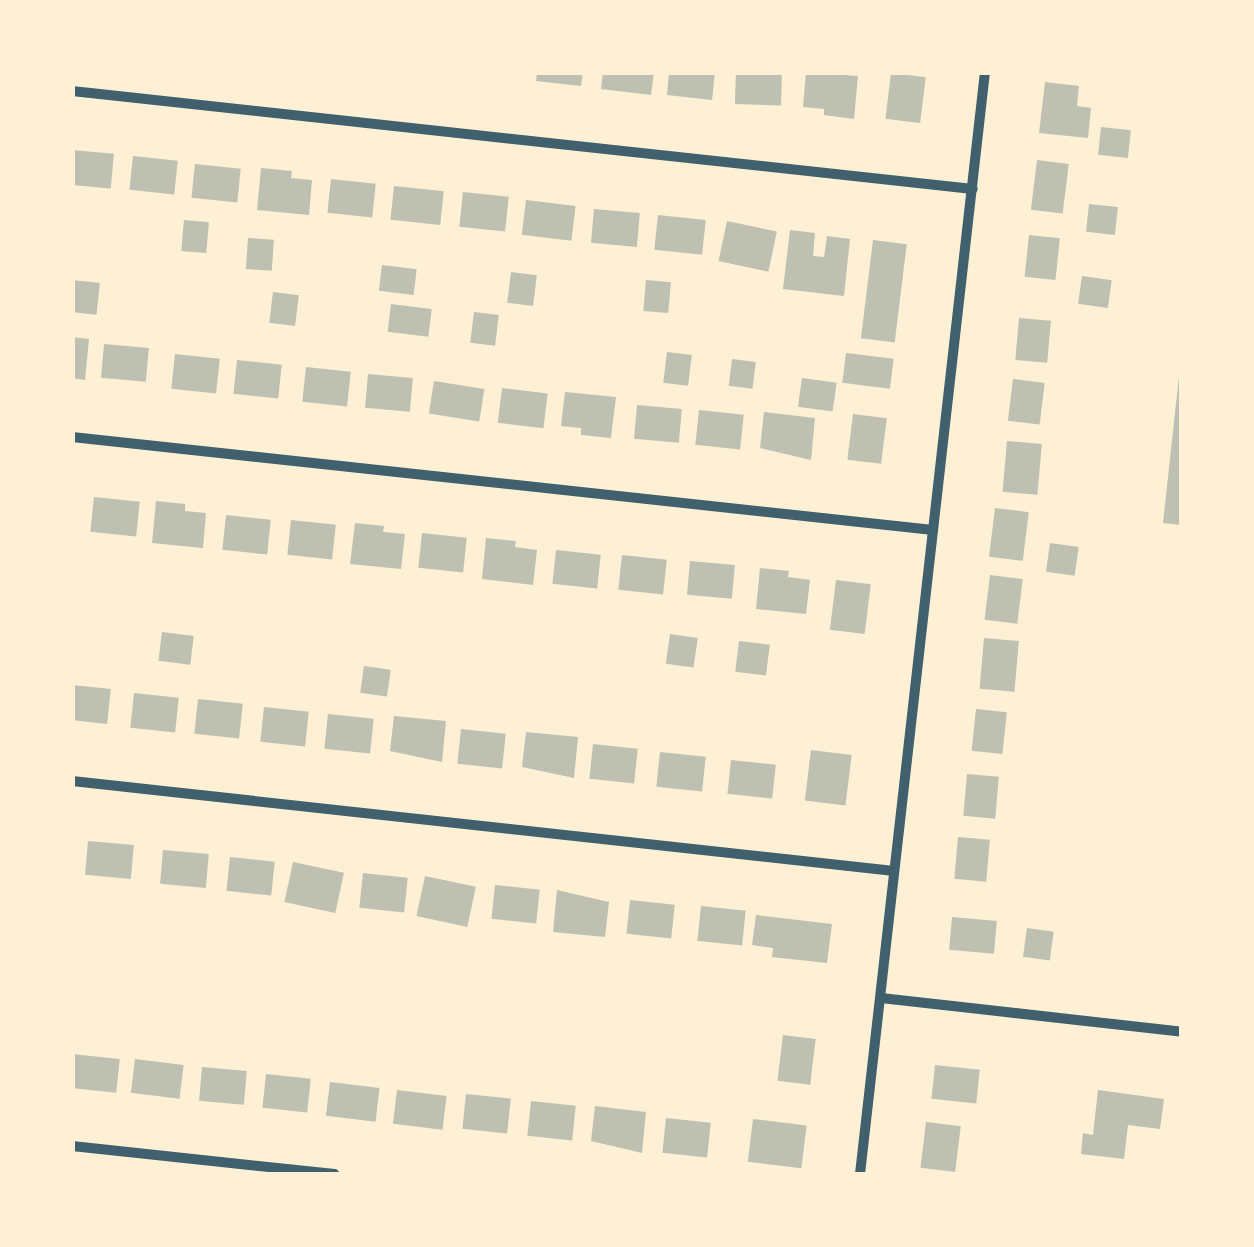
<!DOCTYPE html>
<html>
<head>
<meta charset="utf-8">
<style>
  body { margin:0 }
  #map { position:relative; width:1254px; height:1247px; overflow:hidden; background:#fdf0d5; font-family:"Fira Sans",sans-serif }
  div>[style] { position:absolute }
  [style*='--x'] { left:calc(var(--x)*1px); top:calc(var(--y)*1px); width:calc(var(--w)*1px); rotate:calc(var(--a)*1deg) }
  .building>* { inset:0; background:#bec0b2; transform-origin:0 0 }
  .minor>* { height:10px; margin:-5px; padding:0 5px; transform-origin:5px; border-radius:5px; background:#3f606c }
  span { translate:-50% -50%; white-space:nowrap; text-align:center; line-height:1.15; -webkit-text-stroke:10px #fdf0d5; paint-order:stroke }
  .frame { position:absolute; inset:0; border:75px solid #fdf0d5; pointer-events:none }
</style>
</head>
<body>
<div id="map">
  <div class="building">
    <div style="clip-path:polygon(537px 72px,583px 72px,581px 86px,536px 81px)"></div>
    <div style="clip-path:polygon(603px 72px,654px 72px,651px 95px,601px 89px)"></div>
    <div style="clip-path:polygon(669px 72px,715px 72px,712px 100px,667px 95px)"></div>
    <div style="left:736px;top:72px;width:46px;height:32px;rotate:2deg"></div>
    <div style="clip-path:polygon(806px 72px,858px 76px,854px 119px,824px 115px,824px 109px,803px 107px)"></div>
    <div style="left:891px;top:73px;width:35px;height:46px;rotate:7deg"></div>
    <div style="clip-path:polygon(1045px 82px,1079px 86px,1077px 106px,1091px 108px,1088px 138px,1039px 133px)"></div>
    <div style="left:1101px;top:127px;width:30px;height:28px;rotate:6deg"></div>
    <div style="left:72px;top:150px;width:42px;height:35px;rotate:5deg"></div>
    <div style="left:133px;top:156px;width:45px;height:34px;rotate:6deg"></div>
    <div style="left:1037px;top:160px;width:32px;height:50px;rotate:7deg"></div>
    <div style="left:195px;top:164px;width:46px;height:34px;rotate:6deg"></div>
    <div style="clip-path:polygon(261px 168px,292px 171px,291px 178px,312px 180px,309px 215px,257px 210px)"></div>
    <div style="left:331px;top:179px;width:45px;height:34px;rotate:6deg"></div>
    <div style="left:394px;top:186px;width:50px;height:34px;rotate:6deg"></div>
    <div style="left:463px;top:192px;width:46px;height:35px;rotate:6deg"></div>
    <div style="left:526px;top:200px;width:50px;height:35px;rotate:7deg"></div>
    <div style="left:1089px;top:204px;width:29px;height:28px;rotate:6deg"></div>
    <div style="left:594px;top:209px;width:46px;height:34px;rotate:5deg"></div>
    <div style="left:658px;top:215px;width:48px;height:35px;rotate:6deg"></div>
    <div style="left:184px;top:220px;width:25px;height:31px;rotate:5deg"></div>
    <div style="left:727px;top:221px;width:51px;height:41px;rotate:12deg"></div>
    <div style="clip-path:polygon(790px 230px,815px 233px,813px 256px,824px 257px,827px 236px,850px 239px,844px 296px,783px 289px)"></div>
    <div style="left:1029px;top:235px;width:31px;height:42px;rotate:6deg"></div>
    <div style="left:248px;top:238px;width:26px;height:31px;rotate:4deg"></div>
    <div style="left:873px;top:240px;width:34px;height:99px;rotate:7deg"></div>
    <div style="left:382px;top:265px;width:35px;height:26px;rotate:7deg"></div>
    <div style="left:511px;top:272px;width:26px;height:31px;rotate:7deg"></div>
    <div style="left:1082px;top:276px;width:30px;height:28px;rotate:8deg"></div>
    <div style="left:72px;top:280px;width:28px;height:32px;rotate:6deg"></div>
    <div style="left:646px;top:280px;width:25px;height:31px;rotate:5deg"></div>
    <div style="left:273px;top:292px;width:26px;height:31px;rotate:7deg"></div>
    <div style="left:391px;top:304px;width:41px;height:28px;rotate:7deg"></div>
    <div style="left:474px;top:312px;width:25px;height:31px;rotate:7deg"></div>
    <div style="left:1019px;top:318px;width:32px;height:42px;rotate:5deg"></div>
    <div style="clip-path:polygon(72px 337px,89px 339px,85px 380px,72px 378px)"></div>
    <div style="left:104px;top:344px;width:45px;height:34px;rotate:5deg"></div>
    <div style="left:667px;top:352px;width:25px;height:31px;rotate:7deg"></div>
    <div style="left:846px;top:353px;width:48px;height:30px;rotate:7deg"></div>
    <div style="left:175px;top:354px;width:45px;height:35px;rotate:6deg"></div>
    <div style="left:732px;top:359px;width:24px;height:27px;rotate:7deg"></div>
    <div style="left:237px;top:360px;width:45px;height:34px;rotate:6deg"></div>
    <div style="left:306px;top:367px;width:45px;height:35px;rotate:6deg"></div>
    <div style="left:368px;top:374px;width:45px;height:34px;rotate:5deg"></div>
    <div style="clip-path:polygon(1179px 376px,1182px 376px,1182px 525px,1163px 523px)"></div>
    <div style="left:802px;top:378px;width:35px;height:29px;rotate:8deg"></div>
    <div style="left:1013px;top:379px;width:32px;height:42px;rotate:7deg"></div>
    <div style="left:434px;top:381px;width:51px;height:33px;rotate:9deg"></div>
    <div style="left:502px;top:388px;width:46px;height:35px;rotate:7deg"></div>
    <div style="clip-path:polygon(565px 392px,616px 397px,611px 438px,581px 435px,581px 428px,561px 426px)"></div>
    <div style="left:637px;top:405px;width:45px;height:34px;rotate:5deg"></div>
    <div style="left:699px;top:410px;width:45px;height:35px;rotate:6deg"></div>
    <div style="clip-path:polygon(764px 412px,815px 418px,811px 460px,760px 448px)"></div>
    <div style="left:853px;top:414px;width:34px;height:46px;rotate:7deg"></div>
    <div style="left:1007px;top:441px;width:35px;height:51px;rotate:5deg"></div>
    <div style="left:94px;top:497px;width:46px;height:35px;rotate:6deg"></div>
    <div style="clip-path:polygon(156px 501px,185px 504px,185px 511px,206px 513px,203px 548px,152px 543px)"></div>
    <div style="left:995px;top:508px;width:34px;height:49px;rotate:7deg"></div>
    <div style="left:226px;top:515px;width:45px;height:35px;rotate:6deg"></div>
    <div style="left:291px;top:520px;width:45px;height:35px;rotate:6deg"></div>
    <div style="clip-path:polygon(355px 523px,384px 526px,383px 532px,405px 534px,401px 569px,350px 564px)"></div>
    <div style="left:422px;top:533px;width:45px;height:35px;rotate:6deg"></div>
    <div style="clip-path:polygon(486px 538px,516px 541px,515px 547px,537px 550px,533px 585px,482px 579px)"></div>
    <div style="left:1050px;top:543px;width:29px;height:29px;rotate:8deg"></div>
    <div style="left:556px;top:550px;width:45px;height:34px;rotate:6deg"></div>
    <div style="left:622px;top:555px;width:45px;height:35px;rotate:6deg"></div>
    <div style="left:690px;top:561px;width:45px;height:34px;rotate:5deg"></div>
    <div style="clip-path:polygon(760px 568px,789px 571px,788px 577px,810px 580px,806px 614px,756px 609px)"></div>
    <div style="left:990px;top:575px;width:33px;height:45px;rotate:7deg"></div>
    <div style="left:836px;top:580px;width:35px;height:50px;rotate:7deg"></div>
    <div style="left:162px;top:632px;width:32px;height:29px;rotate:7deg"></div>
    <div style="left:670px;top:634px;width:28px;height:30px;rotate:8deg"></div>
    <div style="left:984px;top:638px;width:35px;height:51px;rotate:5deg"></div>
    <div style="left:739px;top:641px;width:31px;height:31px;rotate:7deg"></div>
    <div style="left:364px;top:666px;width:27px;height:27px;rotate:8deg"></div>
    <div style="left:72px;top:685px;width:39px;height:35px;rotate:6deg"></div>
    <div style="left:134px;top:693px;width:45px;height:35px;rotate:6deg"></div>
    <div style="left:198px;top:699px;width:45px;height:35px;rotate:6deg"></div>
    <div style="left:264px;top:707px;width:45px;height:35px;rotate:6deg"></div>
    <div style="left:976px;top:709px;width:31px;height:42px;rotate:6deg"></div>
    <div style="left:328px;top:714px;width:46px;height:35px;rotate:6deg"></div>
    <div style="clip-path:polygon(394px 716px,446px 721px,442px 762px,390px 751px)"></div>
    <div style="left:461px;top:729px;width:45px;height:35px;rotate:6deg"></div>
    <div style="clip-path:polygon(526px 732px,578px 737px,574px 778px,522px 767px)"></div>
    <div style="left:593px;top:744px;width:45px;height:35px;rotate:6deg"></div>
    <div style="left:811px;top:750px;width:41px;height:51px;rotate:7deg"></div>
    <div style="left:660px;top:752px;width:46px;height:35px;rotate:6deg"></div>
    <div style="left:731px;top:760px;width:45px;height:34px;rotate:6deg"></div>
    <div style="left:967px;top:774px;width:32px;height:42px;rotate:5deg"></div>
    <div style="left:958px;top:837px;width:32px;height:42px;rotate:5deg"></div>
    <div style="left:88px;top:841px;width:46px;height:34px;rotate:5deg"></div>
    <div style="left:163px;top:850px;width:46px;height:34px;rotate:5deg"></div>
    <div style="left:230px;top:857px;width:45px;height:34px;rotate:6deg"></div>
    <div style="left:293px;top:862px;width:52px;height:41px;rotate:12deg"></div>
    <div style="left:363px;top:873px;width:45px;height:35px;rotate:6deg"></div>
    <div style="left:425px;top:876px;width:52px;height:41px;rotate:12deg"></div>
    <div style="left:495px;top:885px;width:45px;height:34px;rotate:6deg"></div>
    <div style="clip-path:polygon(557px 890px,609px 902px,605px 937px,553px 932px)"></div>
    <div style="left:630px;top:900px;width:45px;height:34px;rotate:6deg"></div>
    <div style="left:701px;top:906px;width:45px;height:35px;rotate:6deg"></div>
    <div style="clip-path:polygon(756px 915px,832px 924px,827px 963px,772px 957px,773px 948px,752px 945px)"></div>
    <div style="left:952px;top:917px;width:45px;height:33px;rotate:5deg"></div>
    <div style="left:1027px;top:928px;width:27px;height:29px;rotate:8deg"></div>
    <div style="left:783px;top:1035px;width:33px;height:46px;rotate:7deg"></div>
    <div style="left:72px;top:1054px;width:48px;height:34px;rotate:6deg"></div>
    <div style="left:135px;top:1059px;width:49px;height:34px;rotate:7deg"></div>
    <div style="left:935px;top:1065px;width:45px;height:34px;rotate:6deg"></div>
    <div style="left:202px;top:1067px;width:45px;height:34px;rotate:5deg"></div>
    <div style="left:266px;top:1074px;width:45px;height:34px;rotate:6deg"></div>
    <div style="left:330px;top:1082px;width:50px;height:34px;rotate:7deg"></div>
    <div style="left:397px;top:1090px;width:50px;height:34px;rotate:7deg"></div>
    <div style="clip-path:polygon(1098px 1090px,1164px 1099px,1160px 1129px,1128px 1125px,1124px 1159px,1081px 1154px,1083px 1133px,1093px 1135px)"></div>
    <div style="left:466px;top:1094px;width:45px;height:35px;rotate:6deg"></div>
    <div style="left:531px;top:1101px;width:45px;height:35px;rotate:6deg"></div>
    <div style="clip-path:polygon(595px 1106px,646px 1112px,642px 1153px,591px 1141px)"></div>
    <div style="left:666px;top:1118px;width:45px;height:35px;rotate:6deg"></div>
    <div style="left:753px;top:1119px;width:54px;height:43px;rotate:7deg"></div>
    <div style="left:926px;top:1122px;width:35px;height:46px;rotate:7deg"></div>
  </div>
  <div class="minor">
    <div style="--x:72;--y:91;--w:906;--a:6.21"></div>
    <div style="--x:72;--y:437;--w:866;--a:6.16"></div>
    <div style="--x:72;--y:781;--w:827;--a:6.25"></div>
    <div style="--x:881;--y:998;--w:303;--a:6.4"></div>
    <div style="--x:72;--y:1146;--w:264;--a:6.1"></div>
    <div style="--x:860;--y:1174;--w:1109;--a:-83.53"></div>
  </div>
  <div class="frame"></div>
</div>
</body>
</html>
